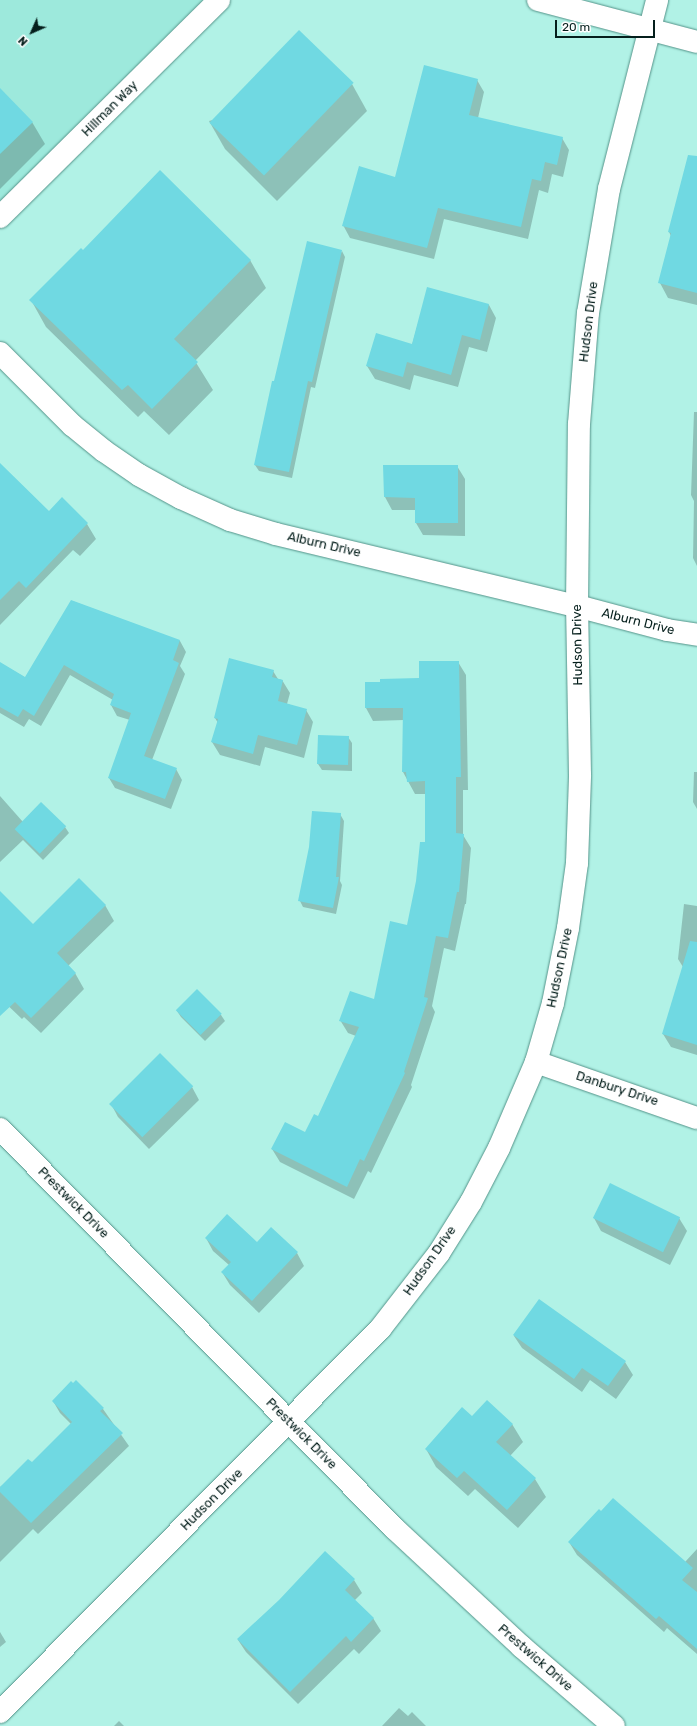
<!DOCTYPE html>
<html>
<head>
<meta charset="utf-8">
<style>
  body { margin:0 }
  #map { position:relative; width:697px; height:1726px; overflow:hidden; background:#b1f2e6; font-family:Rubik,sans-serif }
  div>[style] { position:absolute }
  [style*='--x'] { left:calc(var(--x)*1px); top:calc(var(--y)*1px); width:calc(var(--w)*1px); rotate:calc(var(--a)*1deg) }
  .built>* { inset:0; background:#9de9dc }
  .shadow>* { inset:0; background:#0003 }
  .building>* { inset:0; background:#70d9e2; transform-origin:0 0 }
  .roads { filter:drop-shadow(0 0 1px #549389) drop-shadow(0 0 1px #549389) }
  .minor>* { height:22px; margin:-11px; padding:0 11px; transform-origin:11px; border-radius:11px; background:#fff }
  span { translate:-50% -50%; white-space:nowrap; text-align:center; line-height:1.15; -webkit-text-stroke:3px #fff; paint-order:stroke }
  .street-label { font-size:13px; color:#051f1c }
  .north { position:absolute; left:12px; top:12px; width:40px; height:40px; -webkit-text-stroke:3px #fff; paint-order:stroke; rotate:225deg; font-size:11px; font-weight:700; line-height:16px; text-align:center; color:#051f1c }
  .north::after { content:''; display:block; margin:auto; width:14px; height:18px; background:#051f1c; clip-path:polygon(50% 0,100% 100%,50% 72%,0 100%) }
  .scale { position:absolute; left:555px; top:20px; width:100px; height:18px; box-sizing:border-box; border:2px solid #051f1c; border-top:0; padding-left:5px; font-size:12px; line-height:14px; white-space:nowrap; color:#051f1c; -webkit-text-stroke:3px #fff; paint-order:stroke }
</style>
</head>
<body>
<div id="map">
  <div class="built">
    <div style="clip-path:polygon(0 0,219px 0,0 217px)"></div>
  </div>
  <div class="shadow">
    <div style="clip-path:polygon(477px 80px,484px 92px,478px 118px,562px 138px,569px 150px,563px 177px,552px 174px,548px 193px,539px 190px,528px 239px,444px 219px,434px 259px,350px 238px,343px 225px,396px 178px)"></div>
    <div style="clip-path:polygon(352px 84px,367px 111px,277px 201px,225px 149px,209px 121px)"></div>
    <div style="clip-path:polygon(0 90px,32px 122px,45px 144px,0 189px)"></div>
    <div style="clip-path:polygon(697px 182px,697px 305px,668px 298px,660px 283px,671px 236px,669px 232px)"></div>
    <div style="clip-path:polygon(83px 251px,250px 260px,266px 288px,195px 361px,213px 390px,169px 435px,144px 411px,138px 417px,46px 327px,31px 300px)"></div>
    <div style="clip-path:polygon(342px 251px,345px 257px,315px 388px,311px 387px,292px 478px,259px 471px,255px 465px,275px 383px)"></div>
    <div style="clip-path:polygon(428px 288px,489px 305px,496px 318px,487px 352px,469px 347px,458px 387px,414px 375px,410px 390px,375px 379px,367px 366px,412px 345px)"></div>
    <div style="clip-path:polygon(694px 412px,697px 412px,697px 566px,693px 558px,694px 501px,691px 495px)"></div>
    <div style="clip-path:polygon(0 464px,49px 512px,87px 524px,96px 539px,80px 556px,73px 550px,0 625px)"></div>
    <div style="clip-path:polygon(384px 466px,457px 466px,465px 479px,465px 536px,423px 535px,416px 523px,416px 510px,392px 510px,385px 497px)"></div>
    <div style="clip-path:polygon(72px 601px,180px 641px,186px 652px,180px 666px,185px 674px,152px 760px,176px 769px,182px 780px,171px 809px,115px 788px,109px 778px,130px 720px,117px 716px,111px 705px,113px 700px,70px 675px,41px 726px,29px 719px,24px 727px,0 713px,0 663px,26px 678px)"></div>
    <div style="clip-path:polygon(458px 662px,466px 675px,468px 790px,463px 790px,463px 835px,471px 848px,466px 904px,465px 904px,455px 951px,444px 948px,432px 1006px,435px 1012px,411px 1085px,412px 1087px,371px 1173px,368px 1171px,354px 1199px,280px 1162px,272px 1149px,305px 1133px,318px 1118px,356px 1036px,348px 1033px,340px 1020px,375px 1000px,408px 926px,426px 843px,426px 794px,415px 794px,403px 772px,404px 720px,373px 721px,366px 708px,420px 679px)"></div>
    <div style="clip-path:polygon(273px 671px,278px 679px,282px 680px,290px 693px,287px 704px,306px 710px,313px 722px,304px 758px,265px 747px,260px 766px,220px 755px,212px 742px,218px 723px,215px 718px)"></div>
    <div style="clip-path:polygon(348px 737px,352px 743px,352px 771px,322px 770px,318px 764px)"></div>
    <div style="clip-path:polygon(694px 772px,697px 772px,697px 809px,693px 802px)"></div>
    <div style="clip-path:polygon(0 796px,23px 822px,41px 803px,65px 827px,69px 833px,43px 860px,23px 840px,0 862px)"></div>
    <div style="clip-path:polygon(340px 814px,344px 821px,340px 881px,342px 885px,336px 914px,303px 907px,300px 901px)"></div>
    <div style="clip-path:polygon(0 893px,33px 925px,105px 905px,114px 921px,68px 966px,75px 973px,84px 989px,41px 1033px,24px 1017px,22px 1019px,0 998px)"></div>
    <div style="clip-path:polygon(684px 904px,697px 906px,697px 1055px,671px 1047px,663px 1034px,683px 967px,678px 959px)"></div>
    <div style="clip-path:polygon(177px 1011px,221px 1015px,225px 1021px,205px 1041px,181px 1017px)"></div>
    <div style="clip-path:polygon(192px 1087px,199px 1100px,149px 1149px,118px 1117px,111px 1104px)"></div>
    <div style="clip-path:polygon(594px 1218px,679px 1218px,687px 1231px,670px 1265px,601px 1231px)"></div>
    <div style="clip-path:polygon(206px 1238px,257px 1243px,297px 1253px,304px 1266px,259px 1313px,230px 1285px,222px 1272px,229px 1265px,213px 1251px)"></div>
    <div style="clip-path:polygon(539px 1301px,625px 1362px,633px 1375px,616px 1399px,590px 1380px,582px 1392px,522px 1348px,514px 1336px)"></div>
    <div style="clip-path:polygon(53px 1401px,103px 1409px,129px 1446px,38px 1534px,33px 1529px,0 1562px,0 1487px,32px 1464px,71px 1424px,60px 1413px)"></div>
    <div style="clip-path:polygon(472px 1418px,512px 1424px,523px 1442px,510px 1456px,535px 1479px,546px 1497px,518px 1528px,475px 1489px,468px 1496px,436px 1467px,426px 1449px)"></div>
    <div style="clip-path:polygon(569px 1542px,685px 1562px,697px 1549px,697px 1654px,667px 1628px,664px 1632px,577px 1555px)"></div>
    <div style="clip-path:polygon(354px 1580px,362px 1593px,354px 1601px,373px 1618px,381px 1631px,359px 1654px,354px 1649px,298px 1704px,246px 1652px,238px 1640px,280px 1601px)"></div>
    <div style="clip-path:polygon(0 1632px,6px 1642px,0 1647px)"></div>
    <div style="clip-path:polygon(399px 1708px,408px 1716px,412px 1712px,426px 1726px,382px 1726px)"></div>
    <div style="clip-path:polygon(119px 1721px,124px 1726px,114px 1726px)"></div>
  </div>
  <div class="building">
    <div style="left:299px;top:30px;width:76px;height:129px;rotate:44deg"></div>
    <div style="clip-path:polygon(424px 65px,478px 79px,469px 115px,563px 137px,557px 165px,545px 162px,541px 181px,532px 179px,521px 227px,438px 208px,427px 248px,342px 226px,359px 166px,395px 177px)"></div>
    <div style="clip-path:polygon(0 88px,33px 122px,0 154px)"></div>
    <div style="clip-path:polygon(688px 155px,697px 156px,697px 293px,658px 283px,671px 233px,668px 232px)"></div>
    <div style="clip-path:polygon(160px 170px,251px 260px,174px 339px,198px 362px,152px 409px,128px 385px,122px 390px,29px 300px,81px 248px,83px 250px)"></div>
    <div style="clip-path:polygon(307px 241px,342px 250px,312px 382px,308px 381px,289px 472px,254px 465px,272px 381px,274px 381px)"></div>
    <div style="clip-path:polygon(427px 287px,489px 304px,480px 340px,462px 335px,451px 375px,407px 362px,403px 377px,366px 366px,376px 333px,412px 344px)"></div>
    <div style="clip-path:polygon(0 463px,49px 511px,62px 497px,88px 523px,26px 588px,19px 581px,0 600px)"></div>
    <div style="clip-path:polygon(383px 465px,458px 465px,458px 523px,415px 523px,415px 498px,384px 497px)"></div>
    <div style="clip-path:polygon(71px 600px,180px 640px,173px 660px,179px 663px,144px 756px,177px 768px,165px 799px,108px 778px,131px 713px,110px 705px,114px 694px,64px 665px,34px 716px,23px 709px,18px 717px,0 707px,0 662px,25px 677px)"></div>
    <div style="clip-path:polygon(229px 658px,274px 670px,272px 677px,283px 680px,278px 701px,307px 709px,297px 745px,258px 735px,253px 754px,211px 742px,218px 719px,214px 718px)"></div>
    <div style="clip-path:polygon(419px 661px,459px 661px,461px 777px,456px 777px,456px 833px,464px 834px,459px 892px,457px 892px,448px 938px,436px 936px,424px 997px,428px 998px,404px 1072px,405px 1073px,364px 1161px,360px 1159px,347px 1187px,271px 1149px,285px 1122px,305px 1132px,314px 1114px,318px 1116px,359px 1027px,339px 1021px,350px 991px,374px 999px,390px 921px,407px 925px,416px 881px,420px 842px,425px 842px,425px 781px,407px 782px,406px 772px,402px 772px,403px 708px,365px 708px,365px 682px,380px 682px,380px 679px,419px 678px)"></div>
    <div style="left:318px;top:735px;width:31px;height:29px;rotate:2deg"></div>
    <div style="left:41px;top:802px;width:35px;height:38px;rotate:44deg"></div>
    <div style="clip-path:polygon(312px 811px,341px 813px,336px 877px,339px 877px,333px 908px,298px 901px,309px 847px)"></div>
    <div style="clip-path:polygon(79px 878px,106px 905px,57px 953px,76px 973px,31px 1018px,15px 1002px,0 1016px,0 891px,33px 924px)"></div>
    <div style="clip-path:polygon(690px 941px,697px 942px,697px 1045px,662px 1034px)"></div>
    <div style="left:197px;top:989px;width:35px;height:30px;rotate:45deg"></div>
    <div style="left:160px;top:1053px;width:47px;height:72px;rotate:45deg"></div>
    <div style="left:610px;top:1183px;width:78px;height:39px;rotate:26deg"></div>
    <div style="clip-path:polygon(227px 1214px,257px 1242px,271px 1227px,298px 1252px,252px 1301px,221px 1272px,231px 1262px,205px 1238px)"></div>
    <div style="clip-path:polygon(539px 1299px,626px 1361px,608px 1386px,582px 1368px,574px 1379px,513px 1335px)"></div>
    <div style="clip-path:polygon(76px 1380px,104px 1408px,100px 1411px,123px 1433px,31px 1523px,0 1492px,0 1487px,28px 1459px,32px 1462px,72px 1422px,52px 1401px,71px 1381px,73px 1383px)"></div>
    <div style="clip-path:polygon(487px 1400px,513px 1424px,496px 1442px,536px 1478px,507px 1510px,464px 1471px,457px 1478px,425px 1449px,462px 1407px,472px 1416px)"></div>
    <div style="clip-path:polygon(613px 1498px,693px 1568px,682px 1580px,697px 1592px,697px 1649px,659px 1616px,656px 1619px,568px 1542px,599px 1509px,601px 1511px)"></div>
    <div style="clip-path:polygon(325px 1551px,355px 1579px,345px 1590px,374px 1618px,351px 1642px,346px 1636px,290px 1692px,237px 1639px,279px 1600px)"></div>
  </div>
  <div class="roads">
    <div class="minor">
      <div style="--x:538;--y:0;--w:164;--a:14.8"></div>
      <div style="--x:0;--y:217;--w:308;--a:-44.7"></div>
      <div style="--x:0;--y:353;--w:102;--a:45"></div>
      <div style="--x:72;--y:425;--w:41;--a:39.1"></div>
      <div style="--x:104;--y:451;--w:42;--a:34.4"></div>
      <div style="--x:139;--y:475;--w:48;--a:28.7"></div>
      <div style="--x:181;--y:498;--w:54;--a:24.2"></div>
      <div style="--x:230;--y:520;--w:48;--a:16.9"></div>
      <div style="--x:276;--y:534;--w:309;--a:13.5"></div>
      <div style="--x:577;--y:606;--w:93;--a:14.9"></div>
      <div style="--x:667;--y:630;--w:30;--a:9"></div>
      <div style="--x:536;--y:1062;--w:170;--a:19.2"></div>
      <div style="--x:0;--y:1129;--w:562;--a:45.36"></div>
      <div style="--x:395;--y:1529;--w:173;--a:42.9"></div>
      <div style="--x:522;--y:1647;--w:121;--a:40.7"></div>
      <div style="--x:0;--y:1712;--w:540;--a:-45.23"></div>
      <div style="--x:380;--y:1329;--w:96;--a:-52.2"></div>
      <div style="--x:439;--y:1253;--w:60;--a:-57.9"></div>
      <div style="--x:471;--y:1202;--w:61;--a:-62.6"></div>
      <div style="--x:499;--y:1148;--w:94;--a:-66.7"></div>
      <div style="--x:536;--y:1062;--w:61;--a:-73.9"></div>
      <div style="--x:553;--y:1003;--w:76;--a:-78.7"></div>
      <div style="--x:568;--y:928;--w:66;--a:-82.1"></div>
      <div style="--x:577;--y:863;--w:88;--a:-88"></div>
      <div style="--x:580;--y:775;--w:169;--a:-91"></div>
      <div style="--x:577;--y:606;--w:182;--a:-89.4"></div>
      <div style="--x:579;--y:424;--w:111;--a:-85.4"></div>
      <div style="--x:588;--y:313;--w:126;--a:-80.4"></div>
      <div style="--x:609;--y:189;--w:195;--a:-75.7"></div>
    </div>
  </div>
  <div class="street-label">
    <span style="left:110px;top:109px;rotate:-45deg">Hillman Way</span>
    <span style="left:589px;top:322px;rotate:-83deg">Hudson Drive</span>
    <span style="left:324px;top:545px;rotate:13deg">Alburn Drive</span>
    <span style="left:638px;top:622px;rotate:14deg">Alburn Drive</span>
    <span style="left:578px;top:645px;rotate:-91deg">Hudson Drive</span>
    <span style="left:560px;top:968px;rotate:-78deg">Hudson Drive</span>
    <span style="left:617px;top:1089px;rotate:18deg">Danbury Drive</span>
    <span style="left:73px;top:1203px;rotate:45deg">Prestwick Drive</span>
    <span style="left:430px;top:1261px;rotate:-55deg">Hudson Drive</span>
    <span style="left:301px;top:1434px;rotate:45deg">Prestwick Drive</span>
    <span style="left:212px;top:1500px;rotate:-45deg">Hudson Drive</span>
    <span style="left:535px;top:1658px;rotate:41deg">Prestwick Drive</span>
  </div>
  <div class="north">N</div>
  <div class="scale">20 m</div>
</div>
</body>
</html>
